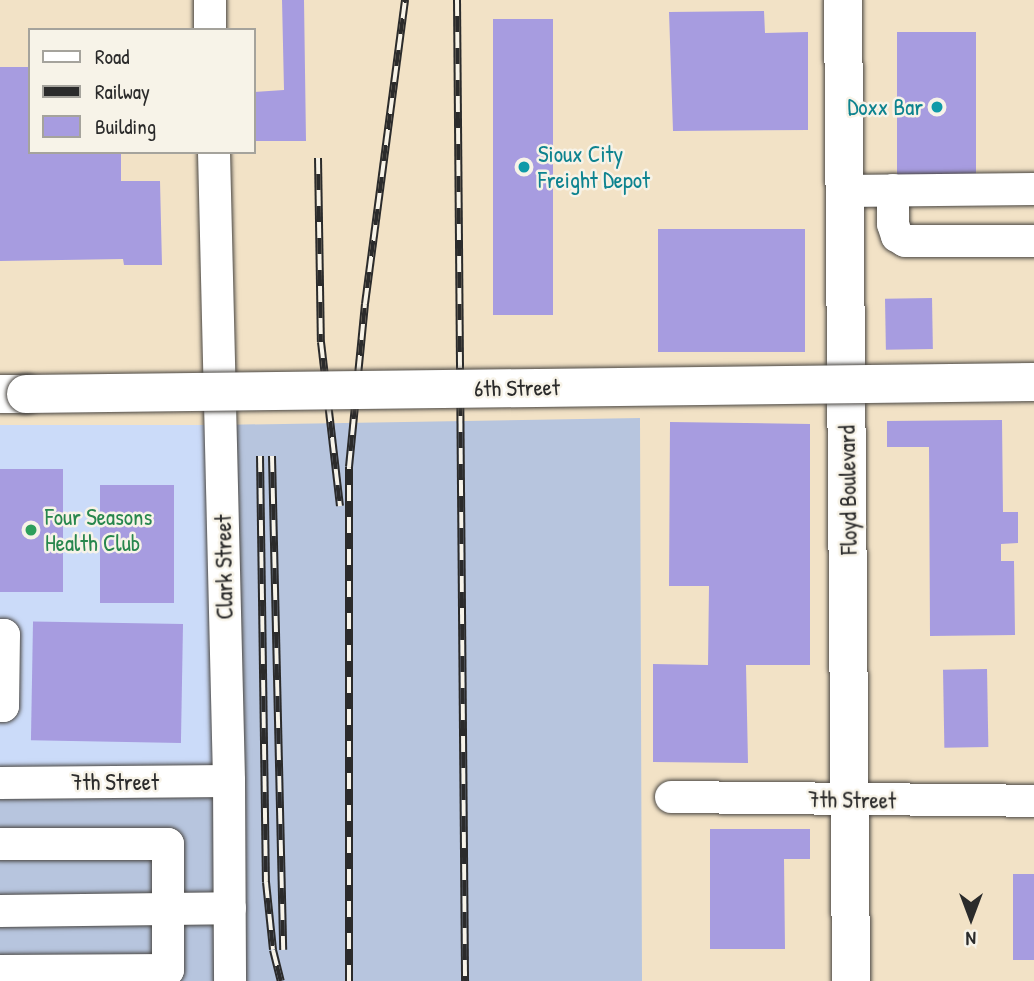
<!DOCTYPE html>
<html>
<head>
<meta charset="utf-8">
<style>
  body { margin:0 }
  #map { position:relative; width:1034px; height:981px; overflow:hidden; background:#f2e2c6; font-family:"Patrick Hand",sans-serif }
  div>[style] { position:absolute }
  [style*='--x'] { left:calc(var(--x)*1px); top:calc(var(--y)*1px); width:calc(var(--w)*1px); rotate:calc(var(--a)*1deg) }
  .built>* { inset:0; background:#cbdbf9; transform-origin:0 0 }
  .industrial>* { inset:0; background:#b7c5de }
  .building>* { inset:0; background:#a79ce0; transform-origin:0 0 }
  .roads { filter:drop-shadow(0 0 2px #494642) drop-shadow(0 0 2px #494642) }
  .minor>* { height:32px; margin:-16px; padding:0 16px; transform-origin:16px; border-radius:16px; background:#fff }
  .major>* { height:38px; margin:-19px; padding:0 19px; transform-origin:19px; border-radius:19px; background:#fff }
  .rail>* { height:8px; margin-top:-4px; transform-origin:0; background:repeating-linear-gradient(90deg,#f7f3e8 0 16px,#2b2b2b 0 32px); box-sizing:border-box; border-block:2px solid #2b2b2b }
  .bridges { filter:drop-shadow(0 0 2px #494642) drop-shadow(0 0 2px #494642) }
  .major-bridge>* { height:38px; margin:-19px; padding:0 19px; transform-origin:19px; border-radius:19px; background:#fff }
  .dots>* { width:19px; height:19px; translate:-50% -50%; box-sizing:border-box; border:4px solid #f7f3e8; border-radius:50% }
  span { translate:-50% -50%; white-space:nowrap; text-align:center; line-height:1.15; -webkit-text-stroke:5px #f7f3e8; paint-order:stroke }
  .culture-label { font-size:23px; color:#0d838f }
  .right { translate:-100% -50%; text-align:right }
  .left { translate:0 -50%; text-align:left }
  .street-label { font-size:23px; color:#2b2b2b }
  .leisure-label { font-size:23px; color:#27864d }
  .legend { position:absolute; left:28px; top:28px; width:228px; height:126px; box-sizing:border-box; background:#f7f3e8; border:2px solid #a5a39c; margin:0; padding:9px 12px; list-style:none; font-size:21px; color:#2b2b2b }
  .legend li { display:flex; align-items:center; gap:14px; height:35px }
  .legend b { width:35px; border:2px solid #a5a39c }
  .north { position:absolute; left:936px; top:883px; width:70px; height:70px; -webkit-text-stroke:5px #f7f3e8; paint-order:stroke; rotate:180deg; font-size:19px; font-weight:700; line-height:28px; text-align:center; color:#2b2b2b }
  .north::after { content:''; display:block; margin:auto; width:24px; height:32px; background:#2b2b2b; clip-path:polygon(50% 0,100% 100%,50% 72%,0 100%) }
</style>
</head>
<body>
<div id="map">
  <div class="built">
    <div style="left:217px;top:425px;width:365px;height:217px;rotate:90deg"></div>
  </div>
  <div class="industrial">
    <div style="clip-path:polygon(640px 418px,642px 981px,0 981px,0 795px,220px 790px,217px 425px)"></div>
  </div>
  <div class="building">
    <div style="clip-path:polygon(282px 0,304px 0,306px 141px,254px 141px,254px 92px,284px 90px)"></div>
    <div style="clip-path:polygon(764px 11px,765px 33px,808px 32px,808px 130px,673px 131px,669px 12px)"></div>
    <div style="left:493px;top:19px;width:60px;height:296px"></div>
    <div style="left:976px;top:32px;width:149px;height:79px;rotate:90deg"></div>
    <div style="clip-path:polygon(0 67px,30px 67px,30px 152px,121px 152px,121px 181px,160px 181px,162px 265px,124px 265px,123px 259px,0 261px)"></div>
    <div style="left:658px;top:229px;width:147px;height:123px"></div>
    <div style="left:932px;top:298px;width:51px;height:47px;rotate:89deg"></div>
    <div style="clip-path:polygon(1002px 420px,1003px 512px,1018px 512px,1018px 543px,1001px 544px,1001px 561px,1014px 561px,1015px 635px,930px 636px,929px 447px,887px 447px,887px 421px)"></div>
    <div style="clip-path:polygon(670px 422px,810px 424px,810px 665px,746px 665px,748px 763px,653px 762px,653px 664px,708px 665px,709px 586px,669px 586px)"></div>
    <div style="left:0;top:469px;width:63px;height:123px"></div>
    <div style="left:100px;top:485px;width:74px;height:118px"></div>
    <div style="left:183px;top:624px;width:119px;height:150px;rotate:91deg"></div>
    <div style="left:987px;top:669px;width:78px;height:44px;rotate:89deg"></div>
    <div style="clip-path:polygon(710px 829px,810px 829px,810px 859px,784px 859px,785px 949px,710px 949px)"></div>
    <div style="left:1013px;top:874px;width:21px;height:86px"></div>
  </div>
  <div class="roads">
    <div class="minor">
      <div style="--x:210;--y:0;--w:30;--a:90"></div>
      <div style="--x:214;--y:152;--w:629;--a:88.63"></div>
      <div style="--x:229;--y:781;--w:200;--a:89.7"></div>
      <div style="--x:893;--y:190;--w:34;--a:90"></div>
      <div style="--x:893;--y:224;--w:13;--a:72"></div>
      <div style="--x:897;--y:236;--w:9;--a:32"></div>
      <div style="--x:905;--y:241;--w:129;--a:0"></div>
      <div style="--x:845;--y:191;--w:189;--a:-0.6"></div>
      <div style="--x:0;--y:635;--w:4;--a:0"></div>
      <div style="--x:4;--y:635;--w:71;--a:90.8"></div>
      <div style="--x:3;--y:706;--w:3;--a:180"></div>
      <div style="--x:0;--y:783;--w:229;--a:-0.5"></div>
      <div style="--x:671;--y:797;--w:363;--a:0.6"></div>
      <div style="--x:0;--y:844;--w:168;--a:0"></div>
      <div style="--x:168;--y:844;--w:126;--a:90"></div>
      <div style="--x:168;--y:970;--w:168;--a:179.7"></div>
      <div style="--x:0;--y:911;--w:230;--a:-0.7"></div>
    </div>
    <div class="major">
      <div style="--x:843;--y:0;--w:981;--a:89.53"></div>
      <div style="--x:0;--y:394;--w:26;--a:0"></div>
    </div>
  </div>
  <div class="rail">
    <div style="--x:457;--y:0;--w:981;--a:89.53"></div>
    <div style="--x:318;--y:158;--w:184;--a:89.1"></div>
    <div style="--x:321;--y:342;--w:165;--a:83.4"></div>
    <div style="--x:260;--y:456;--w:426;--a:89.2"></div>
    <div style="--x:266;--y:882;--w:68;--a:84.1"></div>
    <div style="--x:273;--y:950;--w:32;--a:76"></div>
    <div style="--x:272;--y:456;--w:494;--a:88.7"></div>
    <div style="--x:349;--y:981;--w:514;--a:-90"></div>
    <div style="--x:349;--y:467;--w:164;--a:-84.4"></div>
    <div style="--x:365;--y:304;--w:307;--a:-82.5"></div>
  </div>
  <div class="bridges">
    <div class="major-bridge">
      <div style="--x:26;--y:394;--w:1008;--a:-0.68"></div>
    </div>
  </div>
  <div class="dots">
    <div style="left:937px;top:107px;background:#0f9aa8"></div>
    <div style="left:524px;top:167px;background:#0f9aa8"></div>
    <div style="left:31px;top:530px;background:#2e9e5b"></div>
  </div>
  <div class="culture-label">
    <span class="right" style="left:923px;top:107px">Doxx Bar</span>
    <span class="left" style="left:538px;top:167px">Sioux City<br>Freight Depot</span>
  </div>
  <div class="street-label">
    <span style="left:517px;top:388px;rotate:-1deg">6th Street</span>
    <span style="left:848px;top:490px;rotate:-91deg">Floyd Boulevard</span>
    <span style="left:224px;top:567px;rotate:-91deg">Clark Street</span>
    <span style="left:115px;top:782px">7th Street</span>
    <span style="left:852px;top:800px;rotate:1deg">7th Street</span>
  </div>
  <div class="leisure-label">
    <span class="left" style="left:45px;top:530px">Four Seasons<br>Health Club</span>
  </div>
  <ul class="legend">
  <li><b style="height:9px;background:#fff"></b>Road</li>
  <li><b style="height:9px;background:#2b2b2b"></b>Railway</li>
  <li><b style="height:19px;background:#a79ce0"></b>Building</li>
  </ul>
  <div class="north">N</div>
</div>
</body>
</html>
